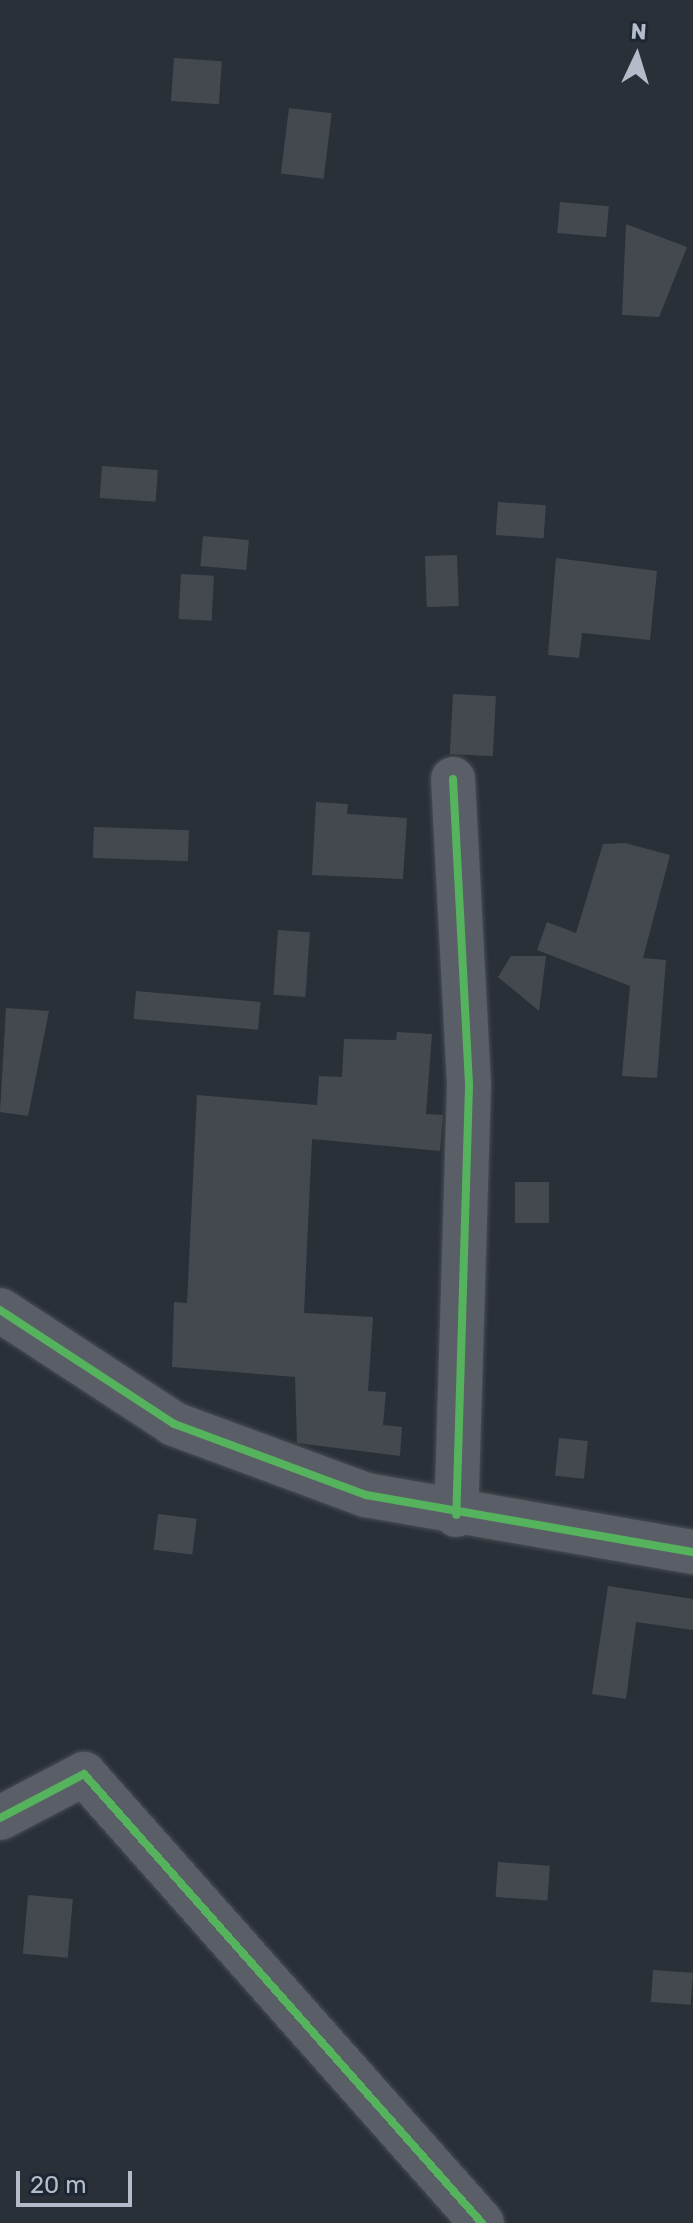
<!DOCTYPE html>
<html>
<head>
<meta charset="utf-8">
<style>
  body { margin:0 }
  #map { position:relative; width:693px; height:2223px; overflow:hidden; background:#2a3038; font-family:Rubik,sans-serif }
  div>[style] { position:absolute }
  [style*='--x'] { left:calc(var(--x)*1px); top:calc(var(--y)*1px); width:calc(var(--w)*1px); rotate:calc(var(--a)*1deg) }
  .building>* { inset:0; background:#444950; transform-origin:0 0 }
  .roads { filter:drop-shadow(0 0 2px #484c53) drop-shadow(0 0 2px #484c53) }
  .minor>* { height:44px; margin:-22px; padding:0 22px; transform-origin:22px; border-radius:22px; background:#5a5e66 }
  .cycleway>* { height:8px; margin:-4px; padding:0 4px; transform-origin:4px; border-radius:4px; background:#56b35d }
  span { translate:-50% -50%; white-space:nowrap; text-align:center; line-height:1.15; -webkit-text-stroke:7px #1d2633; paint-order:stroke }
  .north { position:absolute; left:597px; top:16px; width:80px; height:80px; -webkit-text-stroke:6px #1d2633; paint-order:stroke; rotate:4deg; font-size:22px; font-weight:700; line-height:32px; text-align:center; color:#b4bcc9 }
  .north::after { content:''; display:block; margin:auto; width:28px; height:36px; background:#b4bcc9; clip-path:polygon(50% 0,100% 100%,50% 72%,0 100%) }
  .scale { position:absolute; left:16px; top:2171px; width:116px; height:36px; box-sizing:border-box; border:4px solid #b4bcc9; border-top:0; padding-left:10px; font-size:24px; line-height:28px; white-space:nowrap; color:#b4bcc9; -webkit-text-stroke:6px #1d2633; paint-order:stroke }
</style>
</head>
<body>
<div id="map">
  <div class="building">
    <div style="left:174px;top:58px;width:48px;height:43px;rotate:4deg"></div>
    <div style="left:289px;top:108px;width:43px;height:66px;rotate:7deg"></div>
    <div style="left:560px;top:202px;width:49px;height:31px;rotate:5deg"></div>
    <div style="clip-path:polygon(626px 224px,687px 247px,659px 317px,622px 315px)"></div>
    <div style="left:102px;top:466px;width:56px;height:32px;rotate:4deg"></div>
    <div style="left:498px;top:502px;width:48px;height:33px;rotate:4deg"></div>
    <div style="left:203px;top:536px;width:46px;height:30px;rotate:5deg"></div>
    <div style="left:457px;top:555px;width:51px;height:32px;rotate:88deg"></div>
    <div style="clip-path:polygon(556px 558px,657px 571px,650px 640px,582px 633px,579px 658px,548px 655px)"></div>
    <div style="left:181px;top:574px;width:33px;height:45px;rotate:3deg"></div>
    <div style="left:453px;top:694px;width:43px;height:60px;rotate:3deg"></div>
    <div style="clip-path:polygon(316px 802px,348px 804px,347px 814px,407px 818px,403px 879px,312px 875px)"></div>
    <div style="left:94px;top:827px;width:95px;height:31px;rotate:2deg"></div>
    <div style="clip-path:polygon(625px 843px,670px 855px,643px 958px,666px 960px,657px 1078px,622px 1076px,630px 986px,537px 950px,547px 922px,576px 933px,603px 844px)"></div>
    <div style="left:278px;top:930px;width:32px;height:65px;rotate:4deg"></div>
    <div style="clip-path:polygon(511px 956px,546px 956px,539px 1011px,498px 977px)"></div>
    <div style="left:136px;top:991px;width:125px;height:28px;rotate:5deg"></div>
    <div style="clip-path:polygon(6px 1008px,49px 1011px,28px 1116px,0 1112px)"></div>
    <div style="clip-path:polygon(397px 1032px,432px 1034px,426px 1114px,443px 1115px,440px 1151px,312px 1139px,304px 1313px,373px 1317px,368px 1391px,386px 1392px,383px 1425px,402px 1427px,400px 1456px,297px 1443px,295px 1377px,172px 1367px,174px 1302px,187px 1303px,197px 1095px,317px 1105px,319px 1076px,342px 1077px,344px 1039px,396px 1040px)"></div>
    <div style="left:515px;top:1182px;width:34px;height:41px"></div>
    <div style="left:559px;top:1438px;width:29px;height:38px;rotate:6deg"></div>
    <div style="left:158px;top:1514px;width:39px;height:36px;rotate:7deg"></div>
    <div style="clip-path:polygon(608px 1586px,693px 1599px,693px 1630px,636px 1622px,626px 1699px,592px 1694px)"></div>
    <div style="left:498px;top:1862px;width:52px;height:35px;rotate:4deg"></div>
    <div style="left:28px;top:1895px;width:45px;height:59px;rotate:5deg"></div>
    <div style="left:653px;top:1970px;width:40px;height:32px;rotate:4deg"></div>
  </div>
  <div class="roads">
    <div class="minor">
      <div style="--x:453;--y:779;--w:307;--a:87"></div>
      <div style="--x:469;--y:1086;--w:429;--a:91.7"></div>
      <div style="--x:0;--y:1310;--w:208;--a:33.2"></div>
      <div style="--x:174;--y:1424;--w:205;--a:20.3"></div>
      <div style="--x:366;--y:1495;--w:332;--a:9.9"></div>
      <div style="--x:0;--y:1818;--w:95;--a:-27.6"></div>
      <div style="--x:84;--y:1774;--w:600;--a:48.45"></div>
    </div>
  </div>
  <div class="cycleway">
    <div style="--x:453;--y:779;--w:307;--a:87"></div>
    <div style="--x:469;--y:1086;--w:429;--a:91.7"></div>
    <div style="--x:0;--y:1310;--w:208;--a:33.2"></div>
    <div style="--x:174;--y:1424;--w:205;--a:20.3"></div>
    <div style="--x:366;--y:1495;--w:332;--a:9.9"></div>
    <div style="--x:0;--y:1818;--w:95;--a:-27.6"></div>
    <div style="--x:84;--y:1774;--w:600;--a:48.45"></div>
  </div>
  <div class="north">N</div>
  <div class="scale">20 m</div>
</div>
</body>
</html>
